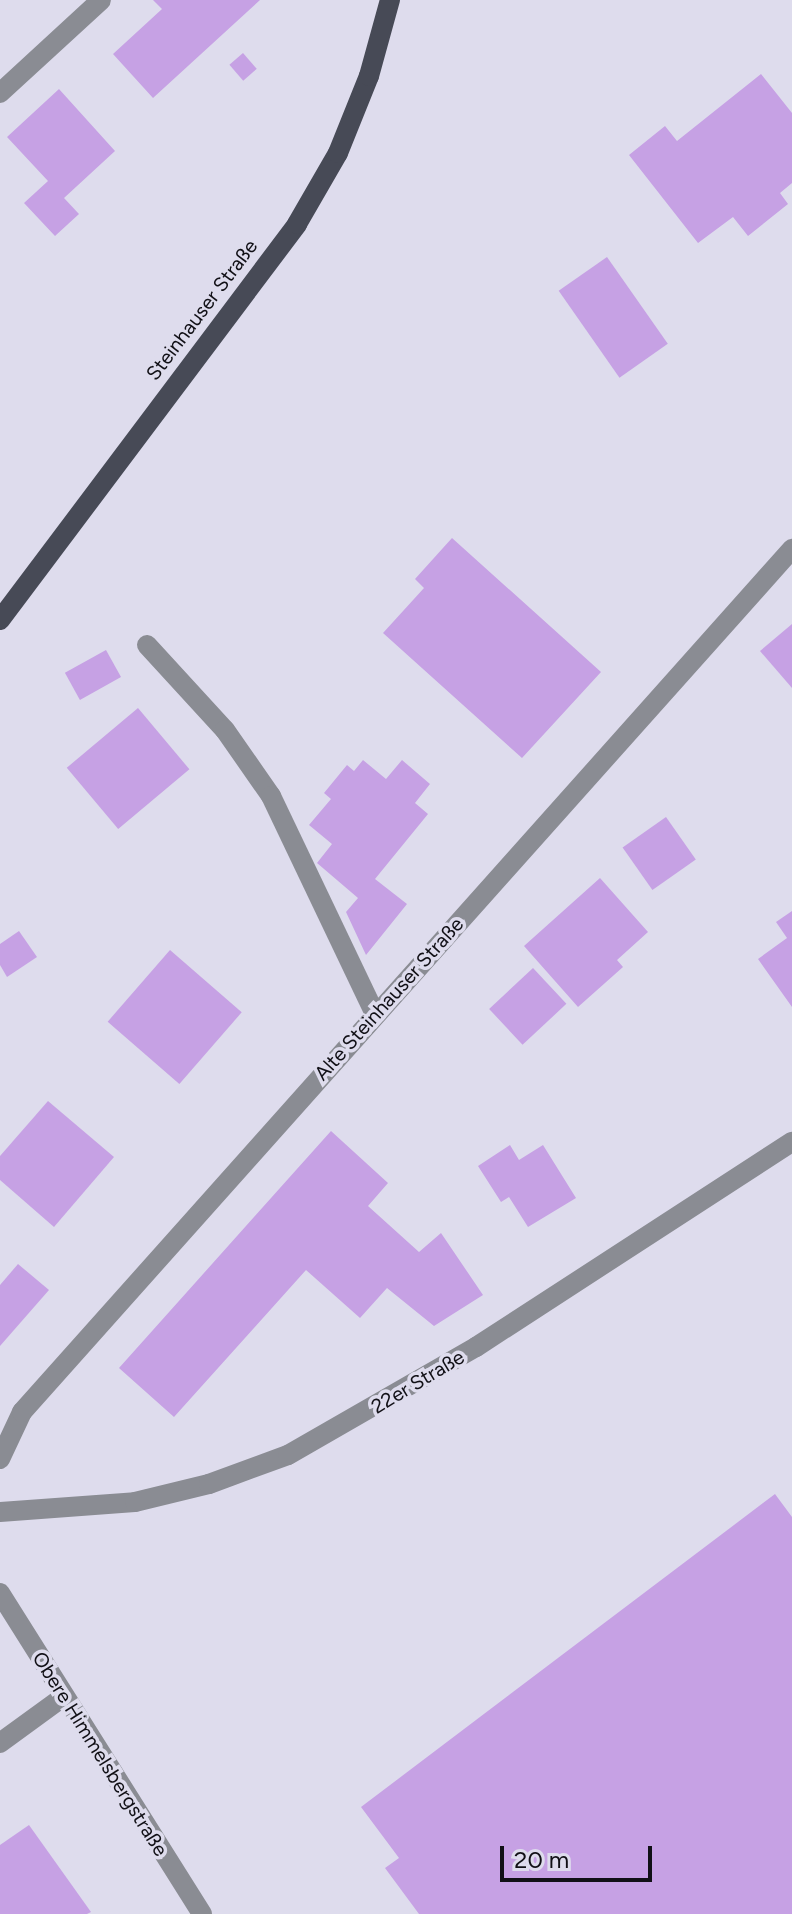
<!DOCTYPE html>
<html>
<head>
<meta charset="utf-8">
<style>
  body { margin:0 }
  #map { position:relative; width:792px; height:1914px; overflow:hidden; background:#dedced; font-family:Figtree,sans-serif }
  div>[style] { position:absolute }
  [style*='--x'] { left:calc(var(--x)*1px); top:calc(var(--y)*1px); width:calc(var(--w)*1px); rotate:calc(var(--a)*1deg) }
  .building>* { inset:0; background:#c6a1e4; transform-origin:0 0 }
  .minor>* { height:20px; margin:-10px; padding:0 10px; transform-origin:10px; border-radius:10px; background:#8a8c93 }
  .major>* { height:20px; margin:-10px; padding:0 10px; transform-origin:10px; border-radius:10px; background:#474a56 }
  span { translate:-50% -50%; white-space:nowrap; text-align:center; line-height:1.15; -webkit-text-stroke:7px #dedced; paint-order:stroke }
  .street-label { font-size:20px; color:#111016 }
  .scale { position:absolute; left:500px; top:1846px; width:152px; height:36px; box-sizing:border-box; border:4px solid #111016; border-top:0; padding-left:10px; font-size:24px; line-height:28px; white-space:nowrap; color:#111016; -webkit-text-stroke:6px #dedced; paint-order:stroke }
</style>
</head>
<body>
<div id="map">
  <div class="building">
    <div style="clip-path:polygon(153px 0,260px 0,153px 98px,113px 54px,162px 9px)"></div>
    <div style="left:243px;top:53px;width:21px;height:18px;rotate:49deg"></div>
    <div style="clip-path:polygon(761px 74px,792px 113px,792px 183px,780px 193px,788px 204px,748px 236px,733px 217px,698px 243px,629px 155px,665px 126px,677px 141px)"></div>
    <div style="clip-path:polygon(59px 89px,115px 151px,64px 198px,79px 214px,55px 236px,24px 203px,48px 181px,7px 137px)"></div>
    <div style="left:607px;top:257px;width:106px;height:59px;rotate:55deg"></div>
    <div style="clip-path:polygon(452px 538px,601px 672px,522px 758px,383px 633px,424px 588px,415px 579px)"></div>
    <div style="clip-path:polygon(792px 624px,792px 688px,760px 651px)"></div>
    <div style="left:106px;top:650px;width:31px;height:47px;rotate:61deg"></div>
    <div style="left:138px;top:708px;width:80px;height:93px;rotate:50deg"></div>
    <div style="clip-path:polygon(363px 760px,386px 779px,402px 760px,430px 784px,415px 803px,428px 814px,375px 879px,407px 904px,366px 955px,346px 912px,358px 898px,317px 863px,332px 844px,309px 825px,331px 799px,324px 793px,347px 765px,354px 771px)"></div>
    <div style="left:666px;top:817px;width:52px;height:53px;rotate:55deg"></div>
    <div style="clip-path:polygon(600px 878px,648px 932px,617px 960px,623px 967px,578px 1007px,524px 946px)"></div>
    <div style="clip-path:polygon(792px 911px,792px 1007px,758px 959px,787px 938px,776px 922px)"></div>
    <div style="clip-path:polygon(19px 931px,37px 957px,7px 977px,0 965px,0 944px)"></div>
    <div style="left:170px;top:950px;width:95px;height:95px;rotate:41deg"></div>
    <div style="left:533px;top:968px;width:49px;height:60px;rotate:47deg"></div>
    <div style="clip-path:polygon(48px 1101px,114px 1157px,54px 1227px,0 1180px,0 1156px)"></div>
    <div style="clip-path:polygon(331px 1131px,388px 1183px,368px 1206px,419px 1252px,441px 1233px,483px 1295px,434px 1326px,387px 1288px,360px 1318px,306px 1270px,174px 1417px,119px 1368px)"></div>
    <div style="clip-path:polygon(510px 1145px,519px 1160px,543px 1145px,576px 1198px,528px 1227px,509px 1197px,501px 1202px,478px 1166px)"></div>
    <div style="clip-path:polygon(18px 1264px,49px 1290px,0 1346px,0 1285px)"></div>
    <div style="clip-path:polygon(775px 1494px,792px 1517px,792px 1914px,419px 1914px,385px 1868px,399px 1858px,361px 1807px)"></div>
    <div style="clip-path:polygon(29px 1825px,91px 1912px,87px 1914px,0 1914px,0 1845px)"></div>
  </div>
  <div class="minor">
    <div style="--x:0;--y:93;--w:137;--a:-42.6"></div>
    <div style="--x:147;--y:645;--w:115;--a:47.5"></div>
    <div style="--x:225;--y:730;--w:80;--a:55.1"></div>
    <div style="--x:271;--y:796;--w:242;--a:64.5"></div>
    <div style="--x:0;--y:1459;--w:52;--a:-64.9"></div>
    <div style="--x:22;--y:1412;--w:1157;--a:-48.26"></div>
    <div style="--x:0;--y:1512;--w:135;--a:-4.2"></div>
    <div style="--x:135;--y:1502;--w:76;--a:-13.7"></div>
    <div style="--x:209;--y:1484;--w:84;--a:-20.2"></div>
    <div style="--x:288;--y:1455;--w:217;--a:-29.9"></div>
    <div style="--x:476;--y:1347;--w:377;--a:-33"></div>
    <div style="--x:0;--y:1593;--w:379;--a:57.8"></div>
    <div style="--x:0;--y:1743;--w:78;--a:-36.1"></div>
  </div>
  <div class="major">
    <div style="--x:0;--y:620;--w:495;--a:-53.1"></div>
    <div style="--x:297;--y:224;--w:82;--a:-60"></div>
    <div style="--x:338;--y:153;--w:83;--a:-68.1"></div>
    <div style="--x:369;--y:76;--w:79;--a:-74.6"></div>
  </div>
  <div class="street-label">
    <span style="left:202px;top:310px;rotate:-53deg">Steinhauser Straße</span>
    <span style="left:389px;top:999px;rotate:-48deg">Alte Steinhauser Straße</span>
    <span style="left:418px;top:1382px;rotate:-31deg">22er Straße</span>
    <span style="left:100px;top:1754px;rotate:58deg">Obere Himmelsbergstraße</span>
  </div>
  <div class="scale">20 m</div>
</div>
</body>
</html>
